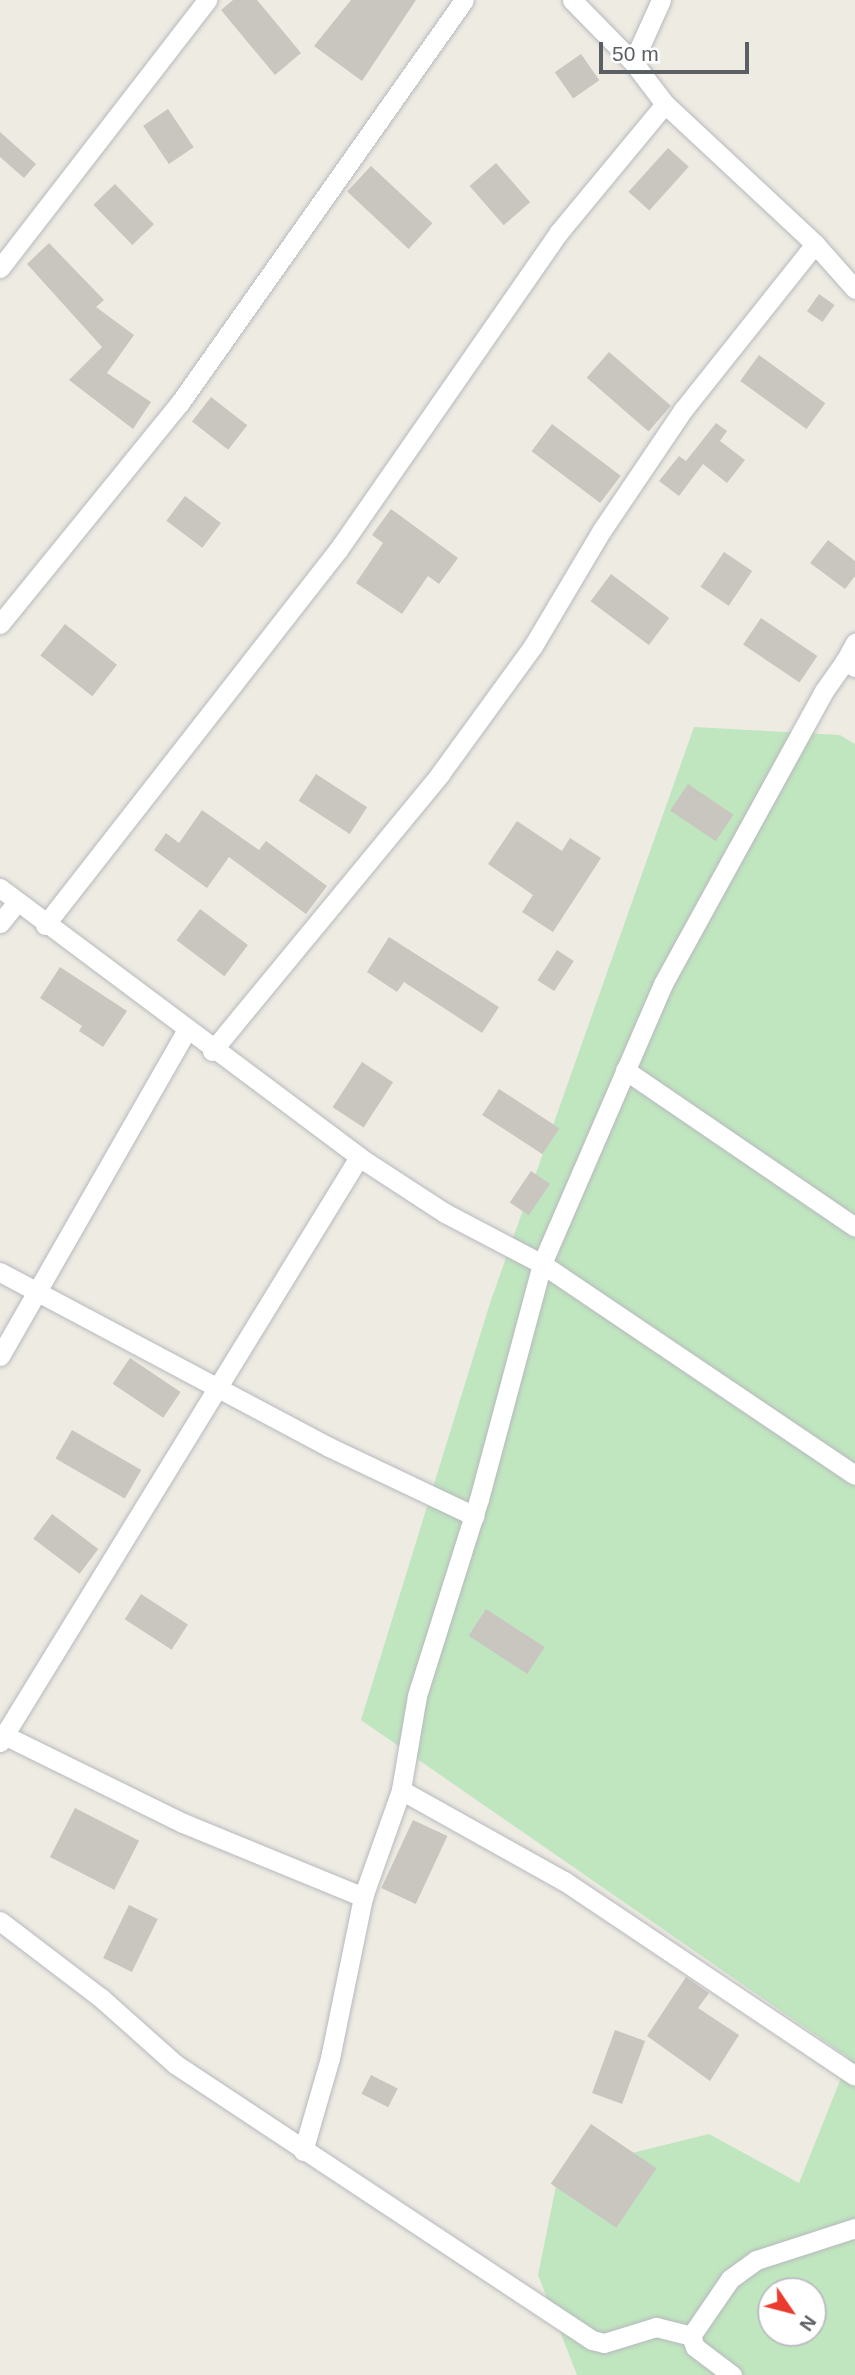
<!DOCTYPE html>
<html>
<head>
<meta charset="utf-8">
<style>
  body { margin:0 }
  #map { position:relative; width:855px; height:2375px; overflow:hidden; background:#eeebe3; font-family:Arial,sans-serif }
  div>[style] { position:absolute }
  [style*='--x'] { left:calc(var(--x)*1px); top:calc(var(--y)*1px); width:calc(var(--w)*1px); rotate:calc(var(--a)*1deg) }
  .green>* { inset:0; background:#c0e6bf }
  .building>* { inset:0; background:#c9c6c0; transform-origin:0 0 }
  .roads { filter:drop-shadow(0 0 2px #b6b9bd) drop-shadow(0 0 2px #b6b9bd) }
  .street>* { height:19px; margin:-9.5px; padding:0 9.5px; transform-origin:9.5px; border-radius:9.5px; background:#fff }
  span { translate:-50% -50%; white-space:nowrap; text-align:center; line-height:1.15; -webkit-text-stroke:6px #fff; paint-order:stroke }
  .north { position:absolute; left:757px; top:2277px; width:70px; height:70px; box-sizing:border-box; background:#fff; border:2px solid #bdbfc1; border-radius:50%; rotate:125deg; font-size:19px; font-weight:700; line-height:28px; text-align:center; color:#5b5f64 }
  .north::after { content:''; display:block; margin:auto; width:24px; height:32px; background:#e93b2e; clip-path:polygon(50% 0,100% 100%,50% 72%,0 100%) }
  .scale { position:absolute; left:599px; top:42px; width:150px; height:32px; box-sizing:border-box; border:4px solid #5b5f64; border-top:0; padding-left:9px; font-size:21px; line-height:24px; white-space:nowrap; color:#5b5f64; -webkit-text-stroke:5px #fff; paint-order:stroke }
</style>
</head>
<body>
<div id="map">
  <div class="green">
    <div style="clip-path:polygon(evenodd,694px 727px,840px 735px,855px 744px,855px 2375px,577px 2375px,538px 2275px,559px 2171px,709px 2134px,799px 2183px,849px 2058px,361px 1720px,490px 1303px,694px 727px,771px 2291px,813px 2291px,813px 2333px,771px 2333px,771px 2291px)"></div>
  </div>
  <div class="building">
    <div style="clip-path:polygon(233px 0,257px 0,301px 53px,275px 75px,221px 10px)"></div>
    <div style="clip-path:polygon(351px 0,416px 0,362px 81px,314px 46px)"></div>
    <div style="left:581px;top:54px;width:32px;height:32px;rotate:55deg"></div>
    <div style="left:168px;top:109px;width:46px;height:30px;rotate:56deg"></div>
    <div style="clip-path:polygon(0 132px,36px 164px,24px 178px,0 157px)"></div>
    <div style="left:668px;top:148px;width:28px;height:59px;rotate:42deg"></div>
    <div style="left:496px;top:163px;width:52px;height:35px;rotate:49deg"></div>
    <div style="left:371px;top:166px;width:84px;height:35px;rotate:43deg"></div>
    <div style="left:115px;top:184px;width:56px;height:30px;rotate:46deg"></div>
    <div style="clip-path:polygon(49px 243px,104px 300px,96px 307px,134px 335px,107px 373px,151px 402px,133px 429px,69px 380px,102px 347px,27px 264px)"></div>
    <div style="left:819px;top:294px;width:19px;height:21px;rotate:35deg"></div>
    <div style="left:609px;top:352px;width:82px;height:34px;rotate:41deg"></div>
    <div style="left:759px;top:355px;width:82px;height:32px;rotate:36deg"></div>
    <div style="left:211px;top:397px;width:46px;height:31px;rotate:38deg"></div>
    <div style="clip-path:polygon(716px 423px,727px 431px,720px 441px,745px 460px,727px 483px,703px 464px,679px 496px,659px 481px,679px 456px,686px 461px)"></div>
    <div style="left:552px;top:424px;width:86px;height:34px;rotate:37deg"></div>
    <div style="left:185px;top:496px;width:45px;height:31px;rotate:37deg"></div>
    <div style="clip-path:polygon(391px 509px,458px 558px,439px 584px,428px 576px,402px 614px,356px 583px,383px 543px,372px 535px)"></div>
    <div style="clip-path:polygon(828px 540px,855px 561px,855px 576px,845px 589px,810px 563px)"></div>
    <div style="left:724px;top:552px;width:34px;height:42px;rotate:34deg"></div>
    <div style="left:611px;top:574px;width:73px;height:34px;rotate:37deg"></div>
    <div style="left:761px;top:618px;width:68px;height:32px;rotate:34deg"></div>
    <div style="left:65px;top:624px;width:66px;height:40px;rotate:38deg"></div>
    <div style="left:316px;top:774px;width:61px;height:32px;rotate:33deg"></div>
    <div style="left:688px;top:784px;width:55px;height:32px;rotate:34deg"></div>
    <div style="clip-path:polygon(202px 810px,259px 850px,266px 841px,327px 886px,306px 914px,229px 857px,207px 888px,154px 850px,166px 833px,179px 843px)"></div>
    <div style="clip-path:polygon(517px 821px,562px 851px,570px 838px,601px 858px,553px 932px,522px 912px,533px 895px,488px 864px)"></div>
    <div style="left:200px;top:909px;width:60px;height:39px;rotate:37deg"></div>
    <div style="clip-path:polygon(389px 937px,499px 1007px,482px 1033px,404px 982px,397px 992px,367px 972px)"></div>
    <div style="left:557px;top:950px;width:20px;height:36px;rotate:33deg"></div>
    <div style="clip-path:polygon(60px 967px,127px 1011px,103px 1047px,79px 1031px,82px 1026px,40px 998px)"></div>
    <div style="left:362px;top:1062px;width:37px;height:54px;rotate:33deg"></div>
    <div style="left:499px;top:1089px;width:72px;height:31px;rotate:33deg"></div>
    <div style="left:531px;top:1171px;width:23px;height:38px;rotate:34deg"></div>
    <div style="left:130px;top:1358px;width:61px;height:31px;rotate:34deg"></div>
    <div style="left:72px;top:1430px;width:80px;height:33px;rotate:30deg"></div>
    <div style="left:52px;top:1514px;width:58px;height:31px;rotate:37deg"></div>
    <div style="left:141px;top:1594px;width:56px;height:30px;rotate:33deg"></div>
    <div style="left:486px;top:1609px;width:70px;height:32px;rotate:33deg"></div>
    <div style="left:75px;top:1808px;width:72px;height:55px;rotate:27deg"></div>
    <div style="left:413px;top:1820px;width:38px;height:75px;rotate:25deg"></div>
    <div style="left:129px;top:1905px;width:32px;height:59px;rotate:26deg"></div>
    <div style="clip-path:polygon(686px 1977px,709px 1993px,698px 2008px,739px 2035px,710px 2081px,647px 2036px)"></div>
    <div style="left:615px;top:2030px;width:32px;height:67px;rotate:20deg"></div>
    <div style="left:371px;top:2075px;width:30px;height:21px;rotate:27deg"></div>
    <div style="left:591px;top:2124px;width:79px;height:72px;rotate:34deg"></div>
  </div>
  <div class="roads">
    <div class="street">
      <div style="--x:572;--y:0;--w:87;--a:45.5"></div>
      <div style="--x:633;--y:62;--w:53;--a:52.7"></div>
      <div style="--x:665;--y:104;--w:205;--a:43"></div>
      <div style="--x:815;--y:244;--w:60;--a:48.4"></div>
      <div style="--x:633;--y:62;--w:68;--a:-65.7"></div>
      <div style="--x:0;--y:268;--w:339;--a:-52.3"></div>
      <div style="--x:0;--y:624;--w:284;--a:-50.9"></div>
      <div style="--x:179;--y:404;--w:494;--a:-54.8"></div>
      <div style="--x:845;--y:661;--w:21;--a:-61"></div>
      <div style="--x:855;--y:667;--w:12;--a:-149"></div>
      <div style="--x:845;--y:661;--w:37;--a:125"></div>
      <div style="--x:824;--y:691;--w:334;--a:118.8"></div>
      <div style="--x:663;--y:984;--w:305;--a:113.4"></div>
      <div style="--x:542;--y:1264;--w:243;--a:105"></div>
      <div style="--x:479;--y:1499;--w:207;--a:107.5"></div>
      <div style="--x:417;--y:1696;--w:95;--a:99.7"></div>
      <div style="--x:401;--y:1790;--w:187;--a:29.2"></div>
      <div style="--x:564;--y:1881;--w:350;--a:33.8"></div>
      <div style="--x:0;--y:888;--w:449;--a:36.8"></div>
      <div style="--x:359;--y:1157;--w:103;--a:33.1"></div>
      <div style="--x:445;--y:1213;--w:110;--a:27.7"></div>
      <div style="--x:542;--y:1264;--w:377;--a:34"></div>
      <div style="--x:0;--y:923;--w:27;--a:-51"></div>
      <div style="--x:45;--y:925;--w:476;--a:-52"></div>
      <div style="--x:338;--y:550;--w:387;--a:-55.2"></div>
      <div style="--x:559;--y:232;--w:166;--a:-50.4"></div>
      <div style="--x:212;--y:1051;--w:359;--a:-50.5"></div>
      <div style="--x:440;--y:774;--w:158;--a:-54"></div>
      <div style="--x:533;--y:646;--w:135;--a:-59.3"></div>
      <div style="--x:602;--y:530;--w:145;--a:-56"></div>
      <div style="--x:683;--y:410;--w:212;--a:-51.5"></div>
      <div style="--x:625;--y:1070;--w:278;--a:34.3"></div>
      <div style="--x:0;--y:1272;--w:373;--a:28"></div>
      <div style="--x:329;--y:1447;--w:161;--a:25.4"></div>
      <div style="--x:0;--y:1356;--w:374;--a:-60.2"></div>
      <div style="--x:4;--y:1735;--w:199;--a:26.2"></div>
      <div style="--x:183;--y:1823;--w:195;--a:22.3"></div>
      <div style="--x:0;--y:1742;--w:686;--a:-58.46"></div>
      <div style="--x:0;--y:1921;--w:127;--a:37.3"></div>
      <div style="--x:101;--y:1998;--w:99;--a:41.7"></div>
      <div style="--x:175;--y:2064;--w:500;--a:33.5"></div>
      <div style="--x:592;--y:2340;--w:12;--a:14"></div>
      <div style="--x:604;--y:2343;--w:54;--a:-17.1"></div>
      <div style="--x:656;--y:2327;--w:36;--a:14"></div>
      <div style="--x:303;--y:2151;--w:97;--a:-73.8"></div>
      <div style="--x:330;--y:2058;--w:164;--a:-78.4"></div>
      <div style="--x:363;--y:1897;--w:114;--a:-70.4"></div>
      <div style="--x:732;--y:2375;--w:46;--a:-142.9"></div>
      <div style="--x:695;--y:2347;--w:12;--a:-110"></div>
      <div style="--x:691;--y:2336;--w:69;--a:-55.6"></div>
      <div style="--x:730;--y:2279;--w:32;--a:-36"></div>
      <div style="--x:756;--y:2260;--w:104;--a:-17.9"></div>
    </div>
  </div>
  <div class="north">N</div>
  <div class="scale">50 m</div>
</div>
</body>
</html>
